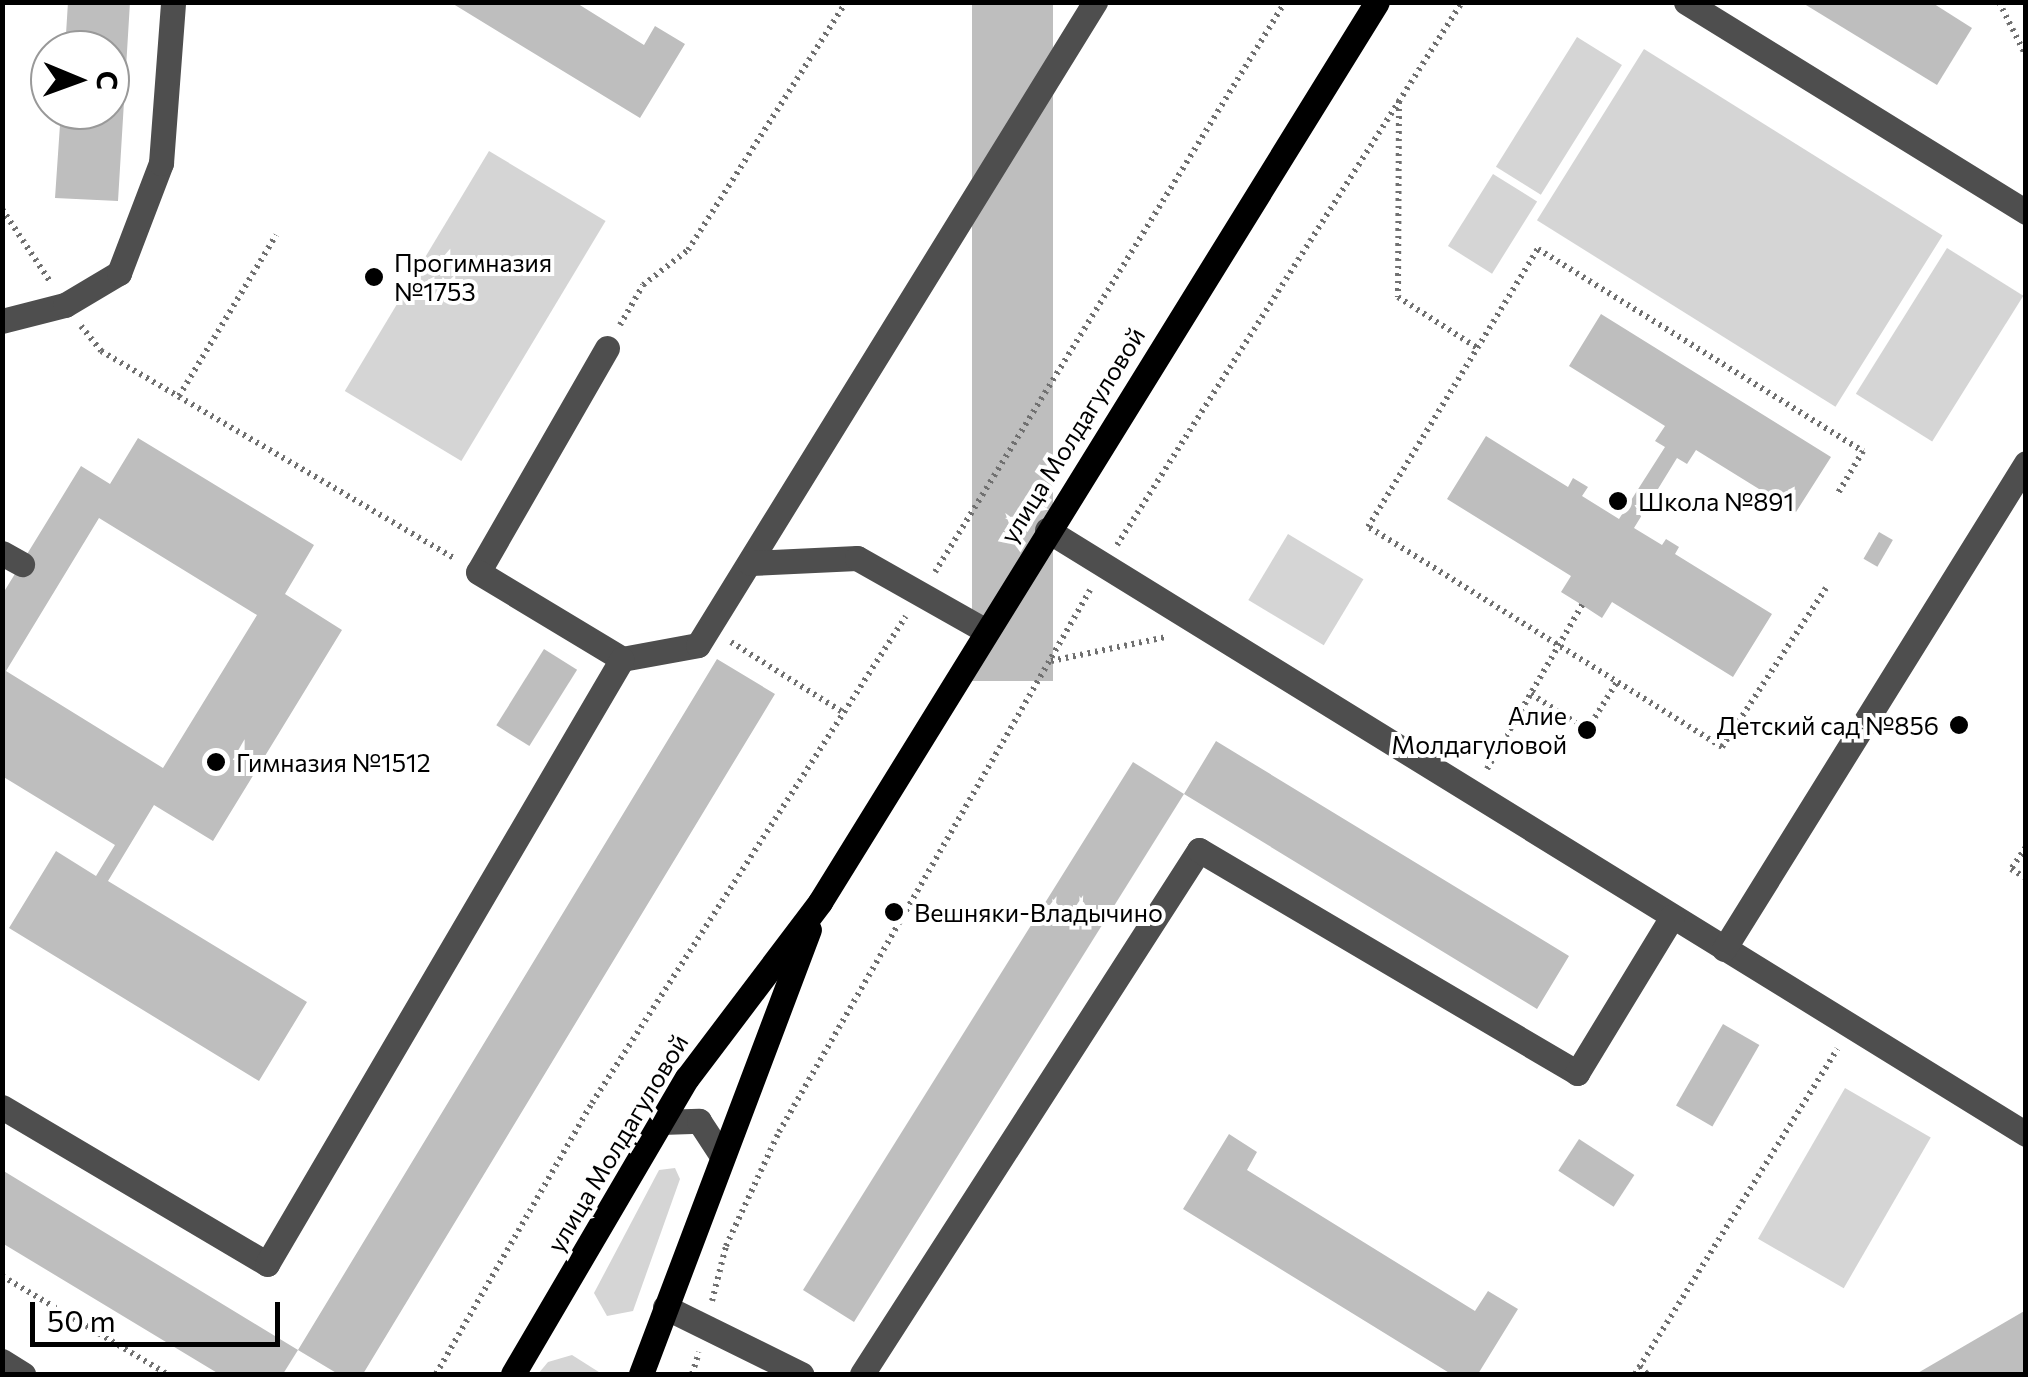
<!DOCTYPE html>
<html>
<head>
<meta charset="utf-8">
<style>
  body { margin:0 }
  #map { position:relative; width:2028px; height:1377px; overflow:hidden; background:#fff; font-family:Commissioner,sans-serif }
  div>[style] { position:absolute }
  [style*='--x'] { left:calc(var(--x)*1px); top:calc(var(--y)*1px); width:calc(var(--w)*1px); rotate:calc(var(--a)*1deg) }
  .green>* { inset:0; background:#d5d5d5; transform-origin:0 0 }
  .building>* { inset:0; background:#bebebe; transform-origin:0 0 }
  .path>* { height:6px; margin-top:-3px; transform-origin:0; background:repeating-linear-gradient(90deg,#707070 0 2.5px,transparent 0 7.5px) }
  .minor>* { height:25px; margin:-12.5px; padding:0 12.5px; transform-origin:12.5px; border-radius:12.5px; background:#4e4e4e }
  .major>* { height:25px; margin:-12.5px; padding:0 12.5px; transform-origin:12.5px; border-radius:12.5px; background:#000 }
  .dots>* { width:28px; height:28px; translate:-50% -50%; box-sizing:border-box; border:5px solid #fff; border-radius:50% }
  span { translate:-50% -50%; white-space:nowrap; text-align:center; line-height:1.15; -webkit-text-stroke:8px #fff; paint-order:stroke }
  .poi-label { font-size:25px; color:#000 }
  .left { translate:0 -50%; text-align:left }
  .right { translate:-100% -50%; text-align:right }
  .street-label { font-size:25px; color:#000 }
  .frame { position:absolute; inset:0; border:5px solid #000; pointer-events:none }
  .north { position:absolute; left:30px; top:30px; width:100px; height:100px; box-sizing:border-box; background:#fff; border:2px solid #999; border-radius:50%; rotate:91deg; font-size:28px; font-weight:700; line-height:40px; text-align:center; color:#000 }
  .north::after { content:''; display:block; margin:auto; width:35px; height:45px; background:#000; clip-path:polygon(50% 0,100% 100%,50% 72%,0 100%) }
  .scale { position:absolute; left:30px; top:1302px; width:250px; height:45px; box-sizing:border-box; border:5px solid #000; border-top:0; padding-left:12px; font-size:30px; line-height:35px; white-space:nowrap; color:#000; -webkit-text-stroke:8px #fff; paint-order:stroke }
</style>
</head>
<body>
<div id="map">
  <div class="green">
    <div style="left:1577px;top:37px;width:53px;height:153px;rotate:32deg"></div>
    <div style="left:1644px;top:49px;width:352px;height:202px;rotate:32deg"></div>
    <div style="left:489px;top:151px;width:136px;height:280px;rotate:31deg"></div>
    <div style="left:1493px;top:174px;width:52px;height:85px;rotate:32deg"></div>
    <div style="left:1947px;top:248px;width:90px;height:172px;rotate:32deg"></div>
    <div style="left:1288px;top:534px;width:88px;height:77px;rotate:31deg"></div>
    <div style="left:1845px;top:1088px;width:99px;height:174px;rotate:30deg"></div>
    <div style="clip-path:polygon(675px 1168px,680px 1179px,633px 1311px,607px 1316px,594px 1293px,659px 1170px)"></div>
    <div style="clip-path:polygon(572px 1355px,602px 1374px,538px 1374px,548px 1362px)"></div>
  </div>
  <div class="building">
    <div style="clip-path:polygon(68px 2px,130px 2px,118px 201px,55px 198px,61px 110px,110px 110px,110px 50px,65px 50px)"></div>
    <div style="clip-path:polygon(450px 2px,575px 2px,644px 45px,655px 26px,685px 44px,640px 118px)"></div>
    <div style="left:972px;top:2px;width:81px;height:679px"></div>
    <div style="clip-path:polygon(1801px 2px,1931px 2px,1972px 28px,1937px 85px)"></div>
    <div style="clip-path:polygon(1601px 314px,1831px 457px,1796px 512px,1696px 450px,1687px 464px,1677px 458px,1634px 528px,1662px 545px,1666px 539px,1679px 547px,1675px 554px,1772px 614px,1733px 677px,1612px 602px,1602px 618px,1582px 605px,1561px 592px,1571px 576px,1447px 499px,1486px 436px,1568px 487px,1573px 478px,1588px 487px,1582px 496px,1619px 519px,1665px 447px,1655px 441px,1665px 426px,1569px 366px)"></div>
    <div style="clip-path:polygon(evenodd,138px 438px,314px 545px,285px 594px,342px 630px,213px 841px,154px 805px,108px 881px,307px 1002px,259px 1081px,9px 928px,56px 851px,96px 876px,115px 845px,2px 776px,2px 595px,81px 466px,110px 484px,138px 438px,99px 518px,257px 615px,163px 768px,6px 671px,99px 518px)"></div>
    <div style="left:1879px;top:532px;width:16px;height:31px;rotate:30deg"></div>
    <div style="left:544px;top:649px;width:39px;height:90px;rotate:32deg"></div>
    <div style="clip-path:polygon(717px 659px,775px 694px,363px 1374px,338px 1374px,298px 1350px,283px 1374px,219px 1374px,2px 1243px,2px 1170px,298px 1350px)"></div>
    <div style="clip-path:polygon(1216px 741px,1569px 956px,1537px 1009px,1184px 794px,854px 1322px,803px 1290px,1133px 762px,1184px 794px)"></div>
    <div style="left:1723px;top:1024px;width:42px;height:94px;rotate:30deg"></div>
    <div style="clip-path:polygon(1229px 1134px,1257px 1152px,1247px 1170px,1475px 1311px,1488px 1291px,1518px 1309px,1478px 1374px,1451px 1374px,1183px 1209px)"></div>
    <div style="left:1579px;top:1139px;width:66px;height:38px;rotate:33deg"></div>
    <div style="clip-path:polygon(2026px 1310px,2026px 1374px,1916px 1374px)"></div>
  </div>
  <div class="path">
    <div style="--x:1999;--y:2;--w:60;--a:63.4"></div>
    <div style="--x:1399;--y:101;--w:196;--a:90.3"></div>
    <div style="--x:1398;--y:297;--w:93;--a:32.7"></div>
    <div style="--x:2;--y:209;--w:89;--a:56.5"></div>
    <div style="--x:620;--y:325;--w:46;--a:-60.1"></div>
    <div style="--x:643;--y:285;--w:57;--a:-37.9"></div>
    <div style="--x:688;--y:250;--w:294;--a:-57.5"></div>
    <div style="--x:81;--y:326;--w:32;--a:51"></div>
    <div style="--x:101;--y:351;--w:411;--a:30.4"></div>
    <div style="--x:179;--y:396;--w:188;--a:-58.9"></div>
    <div style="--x:1117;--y:545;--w:643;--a:-57.57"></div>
    <div style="--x:935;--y:572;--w:669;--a:-58.45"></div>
    <div style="--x:1826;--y:588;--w:190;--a:123.2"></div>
    <div style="--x:1722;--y:747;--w:417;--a:-148.1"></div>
    <div style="--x:1368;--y:527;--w:326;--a:-58.6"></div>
    <div style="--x:1538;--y:249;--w:383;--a:31.9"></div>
    <div style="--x:1863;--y:451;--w:51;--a:120.6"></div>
    <div style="--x:731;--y:642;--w:133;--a:32.1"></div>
    <div style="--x:1051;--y:661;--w:117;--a:-11.8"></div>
    <div style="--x:1531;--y:694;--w:67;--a:32.7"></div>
    <div style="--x:1587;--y:730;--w:57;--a:-58"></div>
    <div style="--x:1487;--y:769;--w:190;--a:-59.9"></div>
    <div style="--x:2026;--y:847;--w:27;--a:124"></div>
    <div style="--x:2011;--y:869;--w:17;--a:31"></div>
    <div style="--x:2;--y:1276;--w:192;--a:30.7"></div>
    <div style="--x:712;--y:1301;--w:57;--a:-75.7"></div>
    <div style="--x:726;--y:1246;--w:126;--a:-65.1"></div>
    <div style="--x:779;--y:1132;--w:625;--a:-60.15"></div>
    <div style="--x:1640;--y:1366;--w:11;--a:49"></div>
    <div style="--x:436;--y:1374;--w:313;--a:-60.1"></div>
    <div style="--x:592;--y:1103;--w:579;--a:-57.19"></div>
    <div style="--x:692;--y:1374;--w:23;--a:-72"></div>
    <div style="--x:1635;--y:1374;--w:383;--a:-58.1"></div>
  </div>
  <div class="minor">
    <div style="--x:1686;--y:2;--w:400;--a:31.7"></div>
    <div style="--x:2;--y:321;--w:65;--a:-14.3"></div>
    <div style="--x:65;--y:305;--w:63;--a:-30.7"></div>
    <div style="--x:119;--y:273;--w:118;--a:-69.1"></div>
    <div style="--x:161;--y:163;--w:161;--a:-85.7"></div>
    <div style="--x:607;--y:348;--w:258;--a:119.9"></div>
    <div style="--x:478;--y:572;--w:168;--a:31.1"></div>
    <div style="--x:622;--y:659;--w:77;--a:-10.4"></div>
    <div style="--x:698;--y:645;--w:756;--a:-58.31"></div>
    <div style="--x:1047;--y:530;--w:1150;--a:31.67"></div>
    <div style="--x:2;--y:553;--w:23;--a:29"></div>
    <div style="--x:750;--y:563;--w:107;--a:-2.7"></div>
    <div style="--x:857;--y:558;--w:148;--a:29.5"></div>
    <div style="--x:1724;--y:949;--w:572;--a:-58.14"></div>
    <div style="--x:2;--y:1107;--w:308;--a:30.6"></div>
    <div style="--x:267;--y:1264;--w:701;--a:-59.6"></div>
    <div style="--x:661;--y:1122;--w:38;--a:-2"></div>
    <div style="--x:699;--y:1121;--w:42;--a:56.7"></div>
    <div style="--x:665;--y:1307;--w:152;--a:26.2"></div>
    <div style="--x:2;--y:1361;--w:25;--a:32"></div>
    <div style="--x:862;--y:1374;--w:623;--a:-57.25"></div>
    <div style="--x:1199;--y:850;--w:439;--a:30.5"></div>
    <div style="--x:1577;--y:1073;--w:183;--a:-58.7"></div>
  </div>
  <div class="major">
    <div style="--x:513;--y:1374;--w:343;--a:-59.6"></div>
    <div style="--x:687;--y:1078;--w:221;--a:-52.9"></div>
    <div style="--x:820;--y:902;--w:1058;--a:-58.25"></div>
    <div style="--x:641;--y:1374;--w:475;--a:-69.3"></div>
  </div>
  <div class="dots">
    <div style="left:374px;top:277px;background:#000"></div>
    <div style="left:1618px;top:501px;background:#000"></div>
    <div style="left:1959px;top:725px;background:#000"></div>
    <div style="left:1587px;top:730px;background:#000"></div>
    <div style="left:216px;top:762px;background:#000"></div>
    <div style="left:894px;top:912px;background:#000"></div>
  </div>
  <div class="poi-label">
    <span class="left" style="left:394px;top:277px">Прогимназия<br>№1753</span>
    <span class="left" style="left:1638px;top:501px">Школа №891</span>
    <span class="right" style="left:1567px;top:730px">Алие<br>Молдагуловой</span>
    <span class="right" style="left:1939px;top:725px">Детский сад №856</span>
    <span class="left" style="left:236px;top:762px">Гимназия №1512</span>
    <span class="left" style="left:914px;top:912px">Вешняки-Владычино</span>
  </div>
  <div class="street-label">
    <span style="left:1072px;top:435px;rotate:-58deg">улица Молдагуловой</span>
    <span style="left:617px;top:1143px;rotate:-59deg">улица Молдагуловой</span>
  </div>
  <div class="frame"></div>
  <div class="north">С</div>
  <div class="scale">50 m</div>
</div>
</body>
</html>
